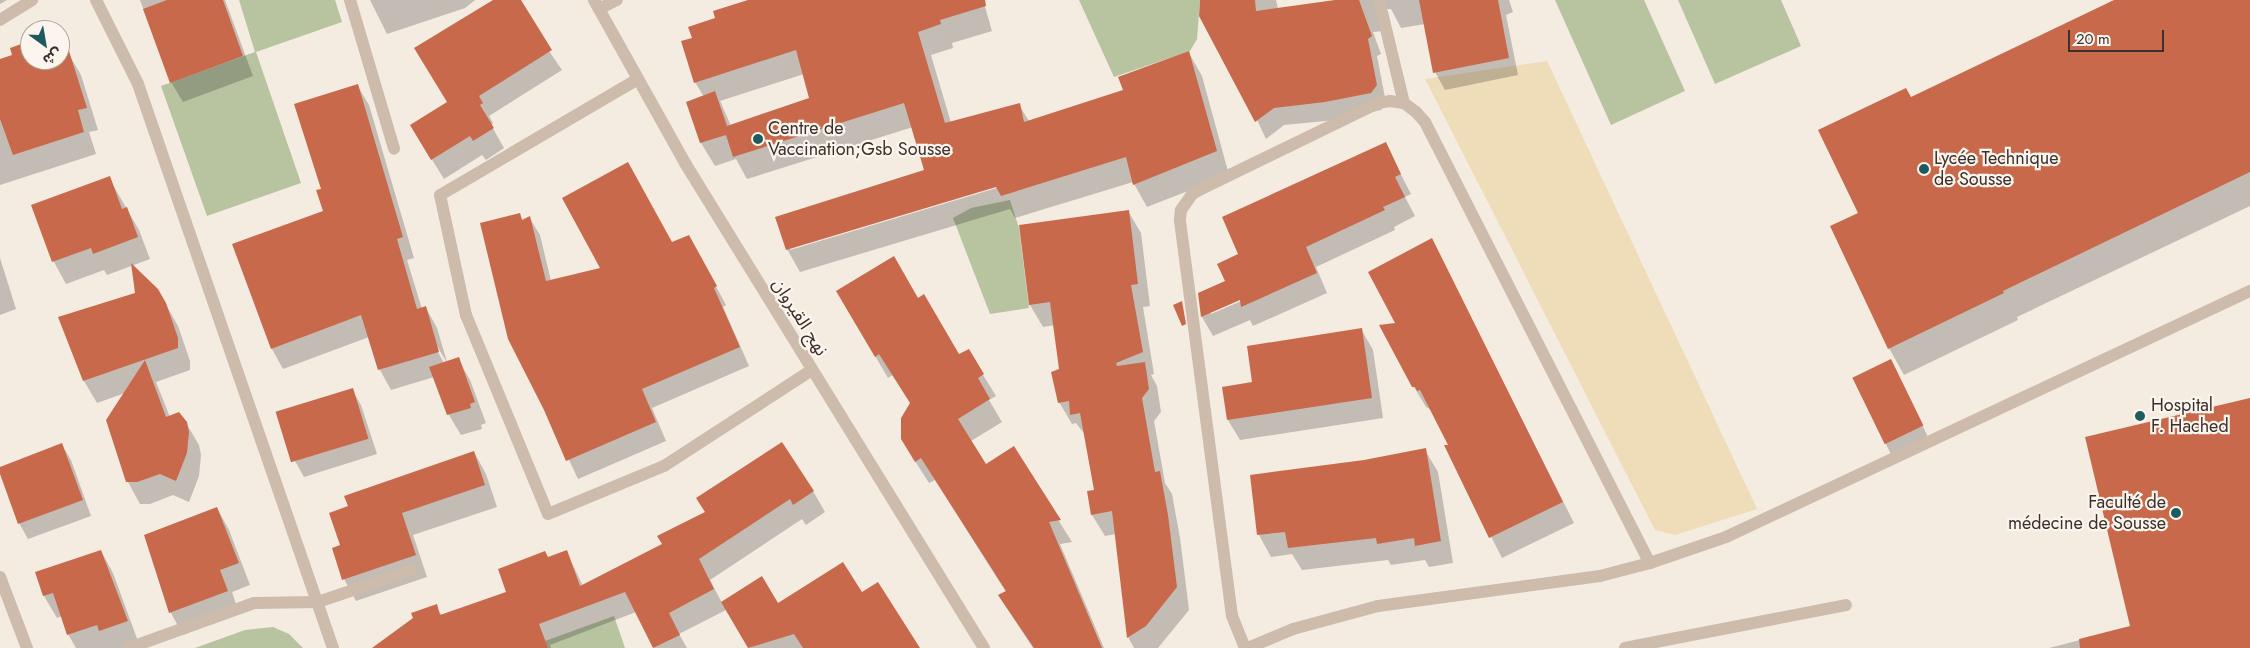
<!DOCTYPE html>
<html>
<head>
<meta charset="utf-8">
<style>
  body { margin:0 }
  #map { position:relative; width:2250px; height:648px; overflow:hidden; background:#f4ebe1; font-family:Jost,"Noto Sans Arabic",sans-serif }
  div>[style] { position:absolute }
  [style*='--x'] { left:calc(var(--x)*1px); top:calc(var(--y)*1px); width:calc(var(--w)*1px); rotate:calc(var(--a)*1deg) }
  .green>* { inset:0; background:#b8c4a0 }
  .sand>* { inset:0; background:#efdcb8 }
  .shadow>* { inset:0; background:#0003; transform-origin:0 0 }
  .building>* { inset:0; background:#c8694b; transform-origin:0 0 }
  .minor>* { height:12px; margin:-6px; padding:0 6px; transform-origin:6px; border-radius:6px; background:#cdbbac }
  .dots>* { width:14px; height:14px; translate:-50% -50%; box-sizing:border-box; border:2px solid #fbf5ee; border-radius:50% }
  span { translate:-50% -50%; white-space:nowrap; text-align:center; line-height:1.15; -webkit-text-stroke:4.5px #fbf5ee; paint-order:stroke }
  .poi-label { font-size:18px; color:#3b302b }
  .left { translate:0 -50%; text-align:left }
  .right { translate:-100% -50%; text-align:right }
  .street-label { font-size:18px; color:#3b302b }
  .north { position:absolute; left:20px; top:20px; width:50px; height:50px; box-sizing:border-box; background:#fbf5ee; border:1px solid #aea6a0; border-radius:50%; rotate:148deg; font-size:14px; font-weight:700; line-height:20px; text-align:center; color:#3b302b }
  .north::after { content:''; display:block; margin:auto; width:18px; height:22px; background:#1f5a5e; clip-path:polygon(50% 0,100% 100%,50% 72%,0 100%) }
  .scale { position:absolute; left:2068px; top:30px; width:96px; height:22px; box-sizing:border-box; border:2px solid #3b302b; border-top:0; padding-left:6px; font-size:15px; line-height:18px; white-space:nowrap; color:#3b302b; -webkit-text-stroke:4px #fbf5ee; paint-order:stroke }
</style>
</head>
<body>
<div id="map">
  <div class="green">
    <div style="clip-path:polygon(239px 0,335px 0,342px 22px,256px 52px,301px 183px,207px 216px,161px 86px,255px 52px)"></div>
    <div style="clip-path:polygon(1079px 0,1200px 0,1197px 39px,1190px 51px,1114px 77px)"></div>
    <div style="clip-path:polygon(1555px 0,1644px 0,1685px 91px,1611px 125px)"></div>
    <div style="clip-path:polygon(1678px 0,1781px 0,1801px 46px,1715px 84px)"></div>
    <div style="clip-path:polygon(1010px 200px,1019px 228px,1029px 308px,990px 314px,953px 218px,971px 208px)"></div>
    <div style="clip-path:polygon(614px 616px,625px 648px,548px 648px,545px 641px)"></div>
    <div style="clip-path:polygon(273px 627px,289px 634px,303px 648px,195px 648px,245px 630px)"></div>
  </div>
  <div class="sand">
    <div style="clip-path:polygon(1547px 61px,1757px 509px,1675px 535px,1655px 530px,1425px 79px)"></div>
  </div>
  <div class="shadow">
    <div style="clip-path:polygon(0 0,7px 0,0 4px)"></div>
    <div style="clip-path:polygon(140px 0,225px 0,253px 76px,183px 102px,171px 82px)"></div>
    <div style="clip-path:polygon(370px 0,475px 0,465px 8px,387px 34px)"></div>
    <div style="clip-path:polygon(509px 0,514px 0,562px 70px,489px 116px,493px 123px,491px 125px,504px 148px,486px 160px,482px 155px,444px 179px,423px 145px)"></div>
    <div style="clip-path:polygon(evenodd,752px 0,761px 0,763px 4px,778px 0,983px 0,992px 31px,952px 43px,953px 48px,931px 55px,951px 123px,1019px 105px,1029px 121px,1124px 90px,1120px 77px,1189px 53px,1202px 76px,1229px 175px,1147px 207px,1133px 182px,1015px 218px,1010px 209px,800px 272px,787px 249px,777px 218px,926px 171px,913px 127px,747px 179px,736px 159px,715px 166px,701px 143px,687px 102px,704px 97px,695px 82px,682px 42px,693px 39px,690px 28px,717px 19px,714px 12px,752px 0,804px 74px,811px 99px,731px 126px,720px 101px,804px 74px,752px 0,1002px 184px,1003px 186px,790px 250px,790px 247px,1002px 184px)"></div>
    <div style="clip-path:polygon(1201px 0,1276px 0,1278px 9px,1344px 0,1509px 0,1513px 12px,1506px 15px,1518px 75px,1445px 90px,1435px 72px,1425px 24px,1401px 28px,1391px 9px,1387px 9px,1383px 31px,1373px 32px,1381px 54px,1377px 56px,1386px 103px,1381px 110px,1336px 120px,1284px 125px,1266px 139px)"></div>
    <div style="clip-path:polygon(2117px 0,2250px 0,2250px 206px,2017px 317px,2018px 320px,1904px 375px,1889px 348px,1860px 214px,1911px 99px)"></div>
    <div style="clip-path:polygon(30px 42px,30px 60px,60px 60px,60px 50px,63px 55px,68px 53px,81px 75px,98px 130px,89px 132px,96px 154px,0 185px,0 60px,14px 56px)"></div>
    <div style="clip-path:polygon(evenodd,357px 85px,369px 105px,414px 258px,407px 260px,422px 309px,426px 308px,437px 328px,447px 362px,458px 359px,470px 380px,486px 423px,481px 425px,482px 429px,461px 435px,449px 415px,434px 377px,391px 390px,380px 370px,369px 337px,283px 369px,272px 349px,324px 211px,322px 190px,357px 85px,437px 346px,446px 361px,444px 363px,435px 347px,437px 346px)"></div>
    <div style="clip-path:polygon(evenodd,1385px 144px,1411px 194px,1405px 197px,1415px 216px,1394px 227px,1395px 230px,1316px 267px,1327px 293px,1253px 326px,1250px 320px,1213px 336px,1202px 317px,1199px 294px,1226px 281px,1240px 255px,1385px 144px,1245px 297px,1246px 299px,1211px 314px,1210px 312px,1245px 297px)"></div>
    <div style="clip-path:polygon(109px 178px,139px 230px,150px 259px,107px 275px,104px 270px,66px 284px,54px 262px,33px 205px)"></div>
    <div style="clip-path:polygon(1128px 211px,1141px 233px,1150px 306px,1143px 307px,1154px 374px,1151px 375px,1157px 386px,1161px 412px,1154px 421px,1165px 483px,1172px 494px,1180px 538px,1189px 610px,1158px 648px,1134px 648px,1128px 637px,1116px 534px,1105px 536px,1092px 515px,1095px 491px,1086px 436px,1076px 423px,1072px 424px,1059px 402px,1061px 370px,1055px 325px,1043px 327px,1030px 305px,1020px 226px)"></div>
    <div style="clip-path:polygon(520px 215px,523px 221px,529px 217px,540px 235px,551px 281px,602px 268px,699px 255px,726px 305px,723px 307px,749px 366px,652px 408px,666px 441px,578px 479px,545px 409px)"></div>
    <div style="clip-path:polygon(1432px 240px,1574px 523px,1502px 558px,1445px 446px,1450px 446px,1432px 410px,1426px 407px,1414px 387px,1397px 324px)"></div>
    <div style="clip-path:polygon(0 258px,16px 309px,0 315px)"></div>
    <div style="clip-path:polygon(837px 291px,918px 300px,959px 356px,983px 375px,996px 396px,989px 400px,1002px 422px,971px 441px,986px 466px,1013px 448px,1072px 542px,1060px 544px,1104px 648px,1033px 648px,999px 596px,1006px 592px,935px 480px,929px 483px,915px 461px,911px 404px,893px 375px,888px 378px)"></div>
    <div style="clip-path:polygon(165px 303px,178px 326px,190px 361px,190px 370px,156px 382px,170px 417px,186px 423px,199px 445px,201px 455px,199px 476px,189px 502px,173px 495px,150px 504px,140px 504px,128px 482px,125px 393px,97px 403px,84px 381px,60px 317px)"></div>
    <div style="clip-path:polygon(1361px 329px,1373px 350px,1383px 418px,1240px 440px,1228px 420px,1253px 383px)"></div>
    <div style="left:1891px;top:361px;width:90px;height:41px;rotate:64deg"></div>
    <div style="clip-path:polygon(352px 390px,361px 405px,377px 454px,304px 477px,295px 461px)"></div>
    <div style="clip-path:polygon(2250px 400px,2250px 648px,2049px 648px,2131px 627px)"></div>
    <div style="clip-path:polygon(62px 445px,71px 460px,91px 516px,28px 539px,19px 523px,0 468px)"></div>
    <div style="clip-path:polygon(1425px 450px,1438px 472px,1453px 563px,1429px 567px,1425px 560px,1391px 565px,1388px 560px,1302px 570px,1292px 554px,1271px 557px,1259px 535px)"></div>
    <div style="clip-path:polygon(474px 452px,486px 474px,497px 507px,413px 535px,427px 577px,356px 601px,344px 579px,341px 546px)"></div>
    <div style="clip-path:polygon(813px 491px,825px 512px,806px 525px,802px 519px,710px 580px,722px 603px,762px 578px,778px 605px,862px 594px,918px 648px,749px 648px,726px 610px,679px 634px,687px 648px,654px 648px,636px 612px,550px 645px,551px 648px,396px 648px,436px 606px,442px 616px,508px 593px,548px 558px,566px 551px,583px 586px,663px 545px,706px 513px,697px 499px)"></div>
    <div style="clip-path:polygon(217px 508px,229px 530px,250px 585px,232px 592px,239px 613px,183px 635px,171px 613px,145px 535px)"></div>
    <div style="clip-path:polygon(101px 551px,113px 573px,139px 644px,125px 648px,76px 648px,68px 634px,62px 616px,57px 618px,44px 596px,37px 573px)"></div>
  </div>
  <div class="building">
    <div style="clip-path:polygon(167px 0,223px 0,243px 56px,170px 83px,143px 9px)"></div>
    <div style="clip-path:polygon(493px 0,521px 0,552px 50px,479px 96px,483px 103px,480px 105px,494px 128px,473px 141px,470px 136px,431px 160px,410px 125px,447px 102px,414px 48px)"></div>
    <div style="clip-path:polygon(748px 0,985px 0,986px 6px,940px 20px,941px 24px,918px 32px,945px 123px,1020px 103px,1024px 122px,1123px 90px,1118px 77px,1189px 51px,1217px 151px,1133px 185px,1126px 157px,1001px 196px,996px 187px,786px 250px,775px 217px,924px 170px,904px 103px,733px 157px,726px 135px,700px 143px,686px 102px,715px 91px,727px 126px,809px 98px,796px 50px,694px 83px,681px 41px,692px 38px,688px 27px,715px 18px,713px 11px)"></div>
    <div style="clip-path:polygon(1200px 0,1255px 0,1256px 11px,1335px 0,1359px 0,1372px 36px,1368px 39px,1377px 85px,1371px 93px,1325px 102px,1274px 108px,1255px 122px,1199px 16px)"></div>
    <div style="clip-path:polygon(1419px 0,1498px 0,1509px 58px,1433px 73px)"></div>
    <div style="clip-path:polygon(2114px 0,2250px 0,2250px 172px,2003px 291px,2004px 293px,1888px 349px,1830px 226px,1858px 213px,1818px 130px,1906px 88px,1911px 97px)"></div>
    <div style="clip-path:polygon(30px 41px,30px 60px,60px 60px,60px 53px,69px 51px,87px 108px,78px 110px,84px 132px,13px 155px,0 119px,0 59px,12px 55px,10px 48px)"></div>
    <div style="clip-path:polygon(358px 84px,403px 237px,397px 239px,417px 309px,426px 306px,439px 352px,378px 370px,361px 315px,271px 349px,232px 244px,323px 211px,316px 190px,321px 189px,294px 104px)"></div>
    <div style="clip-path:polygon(1386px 142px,1401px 174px,1395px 177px,1405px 197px,1383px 207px,1385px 210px,1306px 247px,1317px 273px,1241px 307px,1240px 300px,1201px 317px,1198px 293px,1225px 281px,1217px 264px,1238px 254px,1222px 217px)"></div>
    <div style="clip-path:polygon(628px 162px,672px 242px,689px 235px,717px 286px,714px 288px,740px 347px,642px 389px,656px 422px,566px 461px,544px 410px,508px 339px,480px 223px,520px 213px,522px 220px,530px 216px,546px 281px,600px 268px,562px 198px)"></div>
    <div style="clip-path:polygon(110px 176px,122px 209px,127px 207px,138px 237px,93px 254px,91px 248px,52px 262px,31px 205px)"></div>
    <div style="clip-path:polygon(1129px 210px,1138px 284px,1131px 285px,1143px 352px,1116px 363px,1117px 366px,1145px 362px,1149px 389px,1142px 398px,1155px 472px,1160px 471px,1168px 515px,1177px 587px,1146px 626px,1127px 638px,1112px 511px,1091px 515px,1087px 491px,1094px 490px,1080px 413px,1070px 415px,1069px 401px,1058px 403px,1051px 372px,1059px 369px,1050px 302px,1029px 305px,1019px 225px)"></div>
    <div style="clip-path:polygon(1432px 238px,1563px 502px,1489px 538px,1444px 445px,1448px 445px,1420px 390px,1417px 391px,1415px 387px,1412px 387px,1379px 325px,1395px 323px,1368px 272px)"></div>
    <div style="clip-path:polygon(894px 256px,918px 298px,924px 294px,959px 354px,969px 349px,984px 374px,978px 378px,990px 399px,958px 419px,986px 464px,1014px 446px,1061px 520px,1049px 522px,1102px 648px,1034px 648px,998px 595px,1006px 591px,921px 458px,915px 462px,901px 439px,901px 418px,910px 403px,879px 354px,875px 357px,836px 291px)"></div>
    <div style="clip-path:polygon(131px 263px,158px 289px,166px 303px,178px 338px,178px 348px,83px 381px,58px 317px,135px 293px)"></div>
    <div style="clip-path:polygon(1182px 301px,1186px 324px,1182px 326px,1173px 305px)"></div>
    <div style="clip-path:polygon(1362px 328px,1372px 398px,1227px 420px,1222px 387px,1252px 382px,1247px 346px)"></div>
    <div style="clip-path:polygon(459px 357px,475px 402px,470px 404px,471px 408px,447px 415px,429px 367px)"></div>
    <div style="left:1891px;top:359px;width:74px;height:43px;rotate:64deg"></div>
    <div style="clip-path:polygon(145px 360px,166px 417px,179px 412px,187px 422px,189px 432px,187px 453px,176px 481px,160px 474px,137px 482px,126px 482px,106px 420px)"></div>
    <div style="left:353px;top:388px;width:53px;height:81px;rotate:73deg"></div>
    <div style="clip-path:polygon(2250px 398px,2250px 648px,2080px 648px,2079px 639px,2130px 626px,2085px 437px)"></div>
    <div style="clip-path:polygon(782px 442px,814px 491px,793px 505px,790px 499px,699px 559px,714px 589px,669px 613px,680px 635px,653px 648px,625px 592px,539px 624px,548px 648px,372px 648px,413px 618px,411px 613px,437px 604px,440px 615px,506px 592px,498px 569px,545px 551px,548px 557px,567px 550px,580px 586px,662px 544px,657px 536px,705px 512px,696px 498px)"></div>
    <div style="clip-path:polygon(62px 443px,83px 500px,18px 524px,0 474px,0 467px)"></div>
    <div style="clip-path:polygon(1426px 448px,1441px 541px,1415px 546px,1414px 538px,1377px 544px,1376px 538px,1288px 548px,1285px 532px,1257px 535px,1250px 475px,1364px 460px)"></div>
    <div style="clip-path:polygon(474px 451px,485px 485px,402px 513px,416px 555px,342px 580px,332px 548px,340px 545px,329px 513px,348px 506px,344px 496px)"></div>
    <div style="clip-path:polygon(217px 507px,239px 563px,220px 570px,228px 591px,169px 613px,144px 535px)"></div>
    <div style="clip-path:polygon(101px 550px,128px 621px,99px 631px,97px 625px,67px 635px,53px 593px,43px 596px,35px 572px)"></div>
    <div style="clip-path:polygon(843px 562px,862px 592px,878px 582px,920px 648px,803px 648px,794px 634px,748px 648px,721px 602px,762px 576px,778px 603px)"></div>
  </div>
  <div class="minor">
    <div style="--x:96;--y:0;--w:94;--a:63.4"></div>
    <div style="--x:138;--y:84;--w:597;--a:70.93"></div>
    <div style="--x:350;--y:0;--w:155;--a:73.5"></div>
    <div style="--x:594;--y:0;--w:187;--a:60.8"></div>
    <div style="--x:685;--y:163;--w:570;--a:58.35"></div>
    <div style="--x:1379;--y:0;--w:106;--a:76.4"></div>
    <div style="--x:599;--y:9;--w:20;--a:-27"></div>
    <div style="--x:0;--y:20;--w:38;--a:-32"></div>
    <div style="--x:638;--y:79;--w:229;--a:149.6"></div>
    <div style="--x:440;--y:195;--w:123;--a:77.8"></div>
    <div style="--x:466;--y:315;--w:215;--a:67.6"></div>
    <div style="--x:548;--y:514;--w:126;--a:-22.5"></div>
    <div style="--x:664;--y:466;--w:176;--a:-33"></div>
    <div style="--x:0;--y:577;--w:76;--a:69.2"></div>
    <div style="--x:129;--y:648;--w:133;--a:-19.8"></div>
    <div style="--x:254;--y:603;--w:64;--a:-0.9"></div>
    <div style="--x:318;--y:602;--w:99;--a:-18.8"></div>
    <div style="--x:1245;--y:648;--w:35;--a:-112"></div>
    <div style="--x:1232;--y:616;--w:400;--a:-97.5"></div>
    <div style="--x:1180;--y:219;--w:9;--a:-84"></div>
    <div style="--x:1181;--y:210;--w:19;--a:-55"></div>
    <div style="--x:1192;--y:194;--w:10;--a:-29"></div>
    <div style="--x:1201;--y:189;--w:197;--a:-25.9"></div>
    <div style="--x:1378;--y:103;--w:12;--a:-9"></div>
    <div style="--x:1390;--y:101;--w:14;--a:8"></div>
    <div style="--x:1404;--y:103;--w:15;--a:37"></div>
    <div style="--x:1416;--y:112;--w:13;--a:48"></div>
    <div style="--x:1425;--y:122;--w:495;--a:63"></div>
    <div style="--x:1248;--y:648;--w:49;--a:-22.9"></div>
    <div style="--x:1293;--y:629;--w:88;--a:-15.1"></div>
    <div style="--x:1378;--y:606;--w:224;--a:-7.7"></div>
    <div style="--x:1600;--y:576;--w:52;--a:-14.6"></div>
    <div style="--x:1650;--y:563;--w:80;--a:-18.9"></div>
    <div style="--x:1726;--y:537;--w:579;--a:-25.15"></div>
    <div style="--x:1625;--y:648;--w:225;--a:-11"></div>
  </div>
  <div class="dots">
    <div style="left:758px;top:139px;background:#1f5a5e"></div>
    <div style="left:1924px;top:169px;background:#1f5a5e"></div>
    <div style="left:2140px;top:416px;background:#1f5a5e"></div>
    <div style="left:2176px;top:513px;background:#1f5a5e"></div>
  </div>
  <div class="poi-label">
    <span class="left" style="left:768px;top:139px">Centre de<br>Vaccination;Gsb Sousse</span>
    <span class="left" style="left:1934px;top:169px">Lycée Technique<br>de Sousse</span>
    <span class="left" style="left:2151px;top:416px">Hospital<br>F. Hached</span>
    <span class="right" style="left:2166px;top:513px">Faculté de<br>médecine de Sousse</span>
  </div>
  <div class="street-label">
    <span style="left:800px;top:317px;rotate:58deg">نهج القيروان</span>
  </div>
  <div class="north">ش</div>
  <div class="scale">20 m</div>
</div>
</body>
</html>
